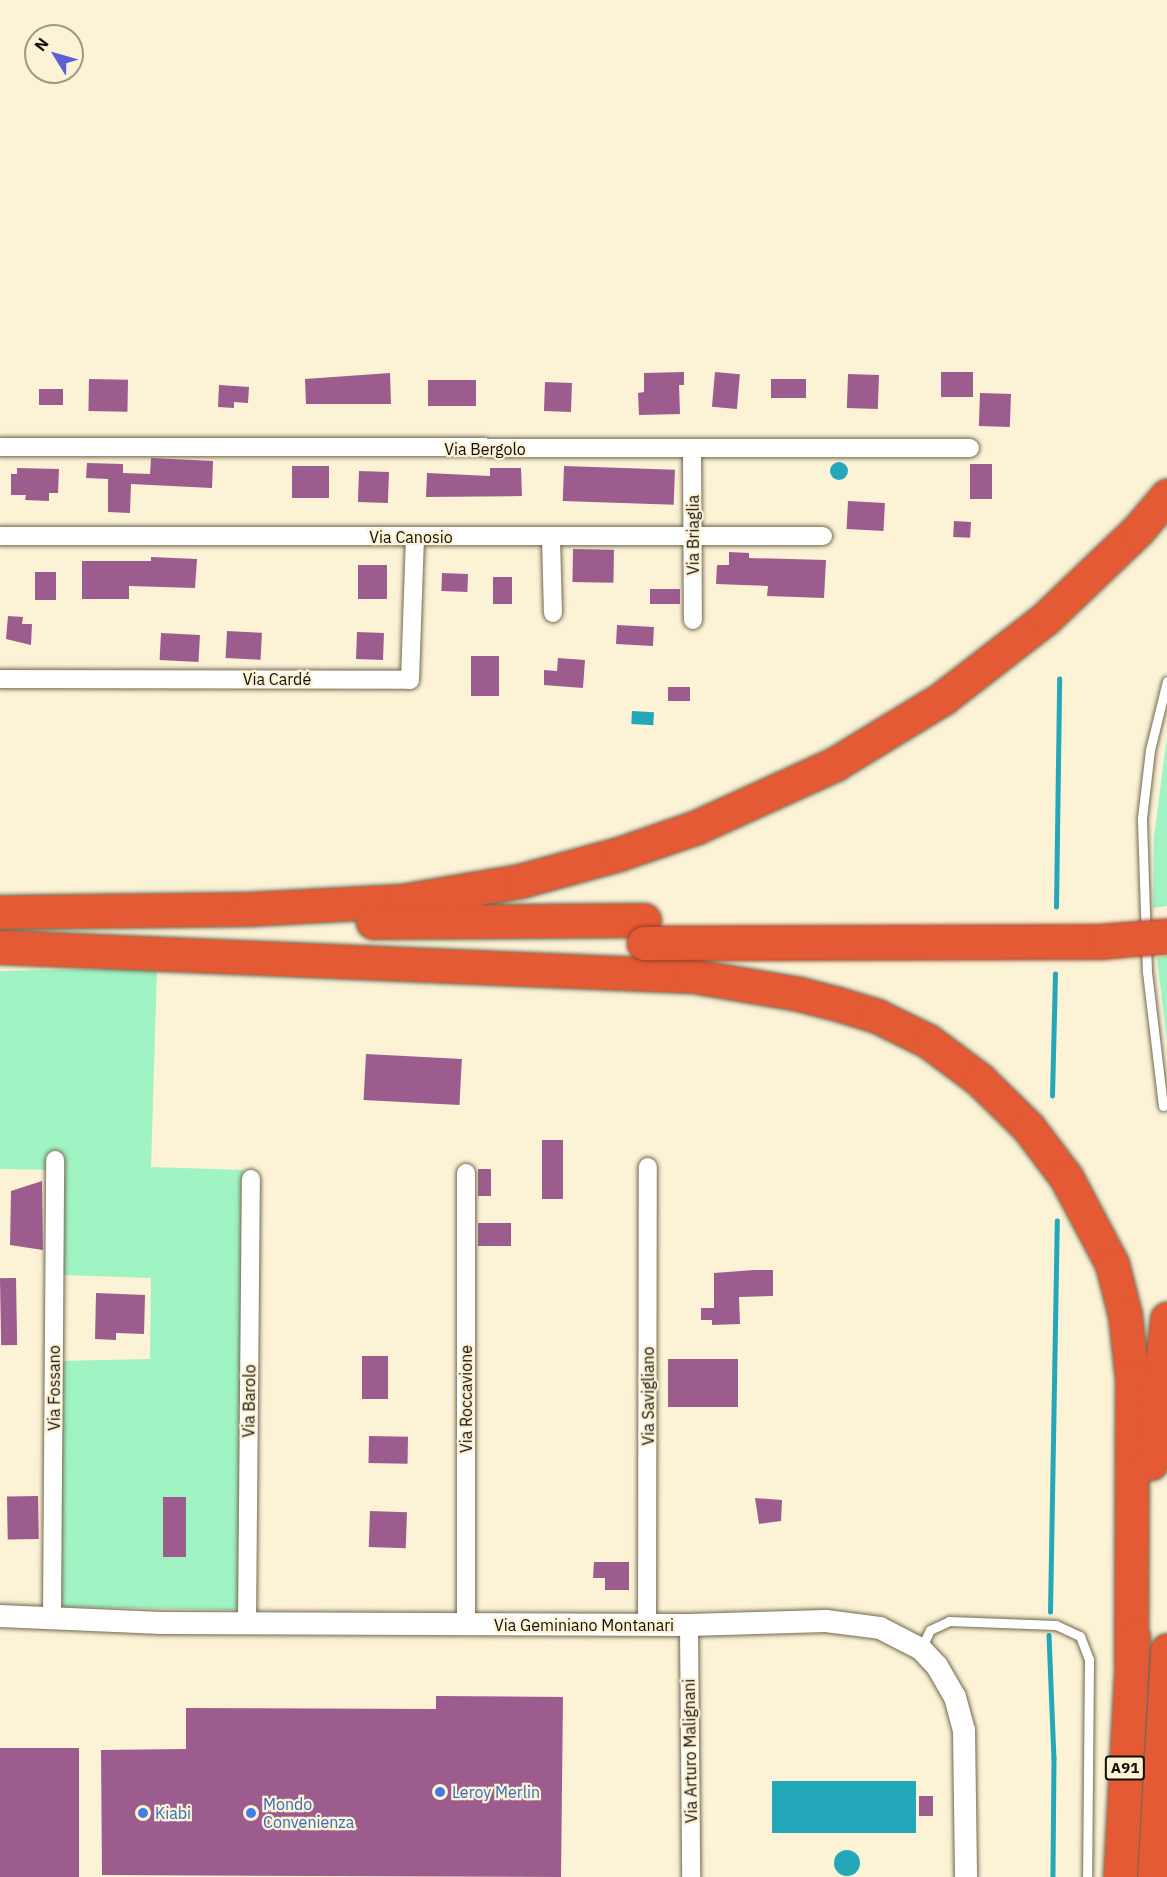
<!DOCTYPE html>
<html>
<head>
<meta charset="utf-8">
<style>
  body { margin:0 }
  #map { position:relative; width:1167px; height:1877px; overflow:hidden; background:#fcf2d6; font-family:"IBM Plex Sans",sans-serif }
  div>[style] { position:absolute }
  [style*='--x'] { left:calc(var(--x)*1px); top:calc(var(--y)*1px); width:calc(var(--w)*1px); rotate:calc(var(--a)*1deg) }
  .green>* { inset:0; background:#a0f3c3 }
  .water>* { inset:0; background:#24a7b8; transform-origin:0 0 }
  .round { border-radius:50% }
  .stream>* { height:4.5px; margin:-2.25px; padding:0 2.25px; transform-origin:2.25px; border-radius:2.25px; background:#24a7b8 }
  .building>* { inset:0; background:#9d5c8e; transform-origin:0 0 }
  .roads { filter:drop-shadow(0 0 2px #726850) drop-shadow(0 0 2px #726850) }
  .service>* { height:9px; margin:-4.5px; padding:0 4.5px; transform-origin:4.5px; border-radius:4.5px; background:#fff }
  .minor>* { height:18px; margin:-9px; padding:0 9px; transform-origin:9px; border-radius:9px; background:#fff }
  .tertiary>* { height:22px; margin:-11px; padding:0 11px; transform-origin:11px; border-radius:11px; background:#fff }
  .motorway>* { height:33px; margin:-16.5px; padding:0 16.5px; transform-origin:16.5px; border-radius:16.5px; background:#e45a34 }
  .bridges { filter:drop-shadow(0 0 2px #9a4024) drop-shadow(0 0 2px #9a4024) }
  .motorway-bridge>* { height:33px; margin:-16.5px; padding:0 16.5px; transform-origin:16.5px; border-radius:16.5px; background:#e45a34 }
  .dots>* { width:16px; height:16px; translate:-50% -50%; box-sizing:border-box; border:3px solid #fcf2d6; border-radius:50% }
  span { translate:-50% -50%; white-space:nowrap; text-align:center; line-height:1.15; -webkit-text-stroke:4.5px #fcf2d6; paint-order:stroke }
  .shield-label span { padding:2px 4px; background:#fcf2d6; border:2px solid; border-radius:4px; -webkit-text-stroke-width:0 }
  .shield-label { font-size:15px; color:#120f06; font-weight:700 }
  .street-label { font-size:16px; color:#120f06 }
  .shop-label { font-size:16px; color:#366cbe }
  .left { translate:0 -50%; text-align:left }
  .north { position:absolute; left:24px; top:24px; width:60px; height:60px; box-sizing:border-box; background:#fcf2d6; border:2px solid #9e9783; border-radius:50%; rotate:307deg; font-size:16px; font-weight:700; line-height:24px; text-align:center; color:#120f06 }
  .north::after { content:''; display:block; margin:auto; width:21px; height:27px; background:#5e5ed7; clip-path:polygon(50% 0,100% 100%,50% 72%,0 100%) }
</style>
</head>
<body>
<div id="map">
  <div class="green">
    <div style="clip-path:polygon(1167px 736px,1167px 906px,1153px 908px,1154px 837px)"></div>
    <div style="clip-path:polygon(1167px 956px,1167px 1042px,1157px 958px)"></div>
    <div style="clip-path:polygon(157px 968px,151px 1167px,244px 1170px,242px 1610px,60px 1607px,61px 1361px,150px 1359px,151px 1278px,62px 1275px,60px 1170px,0 1169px,0 971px)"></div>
  </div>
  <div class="water">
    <div class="round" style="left:830px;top:462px;width:18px;height:18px"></div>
    <div style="left:632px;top:711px;width:22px;height:13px;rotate:3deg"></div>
    <div style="left:916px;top:1781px;width:52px;height:144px;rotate:90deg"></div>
    <div class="round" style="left:834px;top:1850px;width:26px;height:26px"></div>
  </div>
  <div class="stream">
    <div style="--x:1056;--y:907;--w:228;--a:-89.2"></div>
    <div style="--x:1052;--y:1096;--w:122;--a:-88.6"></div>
    <div style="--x:1050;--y:1612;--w:391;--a:-89"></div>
    <div style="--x:1049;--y:1635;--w:123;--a:87.7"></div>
    <div style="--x:1054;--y:1758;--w:119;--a:90.5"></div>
  </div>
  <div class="building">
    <div style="clip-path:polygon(684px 372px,684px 385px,679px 385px,680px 414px,639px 415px,638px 393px,644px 392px,644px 373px)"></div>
    <div style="left:715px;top:372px;width:25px;height:35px;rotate:5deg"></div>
    <div style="left:941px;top:372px;width:32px;height:25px"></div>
    <div style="clip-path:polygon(390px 373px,391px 404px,306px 404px,305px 379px)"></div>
    <div style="left:848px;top:374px;width:31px;height:34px;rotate:2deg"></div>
    <div style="left:89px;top:379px;width:39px;height:32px;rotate:1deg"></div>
    <div style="left:771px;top:379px;width:35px;height:19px"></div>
    <div style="left:428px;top:380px;width:48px;height:26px"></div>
    <div style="left:545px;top:382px;width:27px;height:29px;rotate:2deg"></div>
    <div style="clip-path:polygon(219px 385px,249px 387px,248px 403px,234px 402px,234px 408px,218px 407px)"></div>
    <div style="left:39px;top:389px;width:24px;height:16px"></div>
    <div style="left:980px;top:393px;width:31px;height:33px;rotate:2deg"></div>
    <div style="clip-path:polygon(151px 458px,213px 461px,212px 488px,131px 484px,130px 513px,108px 512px,108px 479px,86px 478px,87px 463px,123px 464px,123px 473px,150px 474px)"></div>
    <div style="left:970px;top:464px;width:22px;height:35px"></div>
    <div style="left:329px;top:466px;width:32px;height:37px;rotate:90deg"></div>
    <div style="left:564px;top:466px;width:111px;height:35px;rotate:2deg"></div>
    <div style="clip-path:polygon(17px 468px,59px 469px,58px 493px,49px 493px,49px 501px,25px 500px,26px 495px,11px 495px,11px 474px,17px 474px)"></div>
    <div style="clip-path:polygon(490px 468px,521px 468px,522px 496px,426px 497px,427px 473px,490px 476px)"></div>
    <div style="left:359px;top:471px;width:30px;height:31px;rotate:2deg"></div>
    <div style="left:848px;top:501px;width:37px;height:28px;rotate:3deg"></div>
    <div style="left:954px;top:521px;width:17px;height:16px;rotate:3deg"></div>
    <div style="left:573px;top:549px;width:41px;height:33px;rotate:1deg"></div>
    <div style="clip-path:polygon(729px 552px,749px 553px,749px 558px,826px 560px,824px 598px,767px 596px,768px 586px,716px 584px,717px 565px,729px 565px)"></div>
    <div style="clip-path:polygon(151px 557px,197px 559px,195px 588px,129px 586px,129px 599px,82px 599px,82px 561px,151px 561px)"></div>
    <div style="left:358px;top:565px;width:29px;height:34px"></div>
    <div style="left:35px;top:572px;width:21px;height:28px"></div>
    <div style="left:442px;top:573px;width:26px;height:18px;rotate:2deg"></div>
    <div style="left:493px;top:577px;width:19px;height:27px"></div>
    <div style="left:650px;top:589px;width:30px;height:15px"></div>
    <div style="clip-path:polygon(8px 616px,23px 617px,22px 624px,32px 624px,31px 645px,6px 639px)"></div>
    <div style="left:617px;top:625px;width:37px;height:19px;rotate:3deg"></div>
    <div style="left:227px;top:631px;width:35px;height:27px;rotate:3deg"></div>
    <div style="left:357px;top:632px;width:27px;height:27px;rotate:2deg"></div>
    <div style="left:161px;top:633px;width:39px;height:27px;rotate:3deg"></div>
    <div style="left:471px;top:656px;width:28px;height:40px"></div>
    <div style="clip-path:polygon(558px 658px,585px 660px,583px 688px,544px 685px,544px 670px,557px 671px)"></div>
    <div style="left:690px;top:687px;width:14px;height:22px;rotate:90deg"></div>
    <div style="left:366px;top:1054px;width:96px;height:46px;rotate:3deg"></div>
    <div style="left:542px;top:1140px;width:21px;height:59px"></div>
    <div style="left:478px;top:1169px;width:13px;height:27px"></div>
    <div style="clip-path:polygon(42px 1181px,43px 1250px,10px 1245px,11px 1191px)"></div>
    <div style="left:478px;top:1223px;width:33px;height:23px"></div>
    <div style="clip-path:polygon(754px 1270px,773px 1270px,773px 1296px,739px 1297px,740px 1324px,712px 1325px,712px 1320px,701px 1320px,701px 1308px,714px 1308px,714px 1273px)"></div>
    <div style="left:16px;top:1278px;width:67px;height:16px;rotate:89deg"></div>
    <div style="clip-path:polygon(96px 1293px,145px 1295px,144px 1334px,116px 1333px,116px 1340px,95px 1339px)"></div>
    <div style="left:362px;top:1356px;width:26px;height:43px"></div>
    <div style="left:668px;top:1359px;width:70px;height:48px"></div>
    <div style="left:369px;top:1436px;width:39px;height:27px;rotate:1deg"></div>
    <div style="left:38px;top:1496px;width:43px;height:31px;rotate:89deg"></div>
    <div style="left:163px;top:1497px;width:23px;height:60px"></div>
    <div style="clip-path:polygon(755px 1498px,782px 1500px,781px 1521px,759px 1524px)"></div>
    <div style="left:370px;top:1511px;width:37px;height:36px;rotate:2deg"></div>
    <div style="clip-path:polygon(594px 1562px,629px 1562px,629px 1590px,605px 1590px,605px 1578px,593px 1578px)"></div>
    <div style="clip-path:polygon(436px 1696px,563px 1697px,561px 1877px,102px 1875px,101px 1750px,186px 1749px,186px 1708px,436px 1709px)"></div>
    <div style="left:0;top:1748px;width:79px;height:129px"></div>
    <div style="left:919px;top:1796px;width:14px;height:20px"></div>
  </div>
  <div class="roads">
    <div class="service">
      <div style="--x:1163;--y:1106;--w:135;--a:-96.8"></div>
      <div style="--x:1147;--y:972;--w:154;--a:-91.9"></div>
      <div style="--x:1142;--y:818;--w:68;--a:-83.3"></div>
      <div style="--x:1150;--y:750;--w:71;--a:-76.2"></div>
      <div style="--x:921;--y:1649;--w:21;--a:-65"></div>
      <div style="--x:930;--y:1630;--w:21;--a:-25"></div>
      <div style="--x:949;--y:1621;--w:107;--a:2.1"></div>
      <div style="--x:1056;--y:1625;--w:26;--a:25"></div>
      <div style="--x:1080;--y:1636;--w:25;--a:69"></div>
      <div style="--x:1089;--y:1659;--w:218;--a:90.5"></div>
    </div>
    <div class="minor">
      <div style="--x:0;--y:447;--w:970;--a:0.06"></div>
      <div style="--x:692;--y:449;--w:171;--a:89.7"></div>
      <div style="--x:0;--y:536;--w:823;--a:0"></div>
      <div style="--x:551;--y:538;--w:75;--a:88.5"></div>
      <div style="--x:0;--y:679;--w:410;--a:0.1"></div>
      <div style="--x:410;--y:680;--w:143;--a:-88"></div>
      <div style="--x:52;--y:1616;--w:456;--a:-89.6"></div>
      <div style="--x:247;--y:1623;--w:444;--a:-89.5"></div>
      <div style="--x:466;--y:1625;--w:452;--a:-90"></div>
      <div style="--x:647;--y:1625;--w:458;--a:-89.9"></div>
      <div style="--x:689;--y:1625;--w:252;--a:89.5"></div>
    </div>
    <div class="tertiary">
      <div style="--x:0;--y:1616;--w:162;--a:2.5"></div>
      <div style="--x:162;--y:1623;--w:527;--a:0.22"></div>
      <div style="--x:689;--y:1625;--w:137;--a:-1.7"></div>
      <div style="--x:826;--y:1621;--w:54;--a:7.4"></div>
      <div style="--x:880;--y:1628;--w:46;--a:27.1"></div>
      <div style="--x:921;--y:1649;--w:23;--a:47"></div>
      <div style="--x:937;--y:1666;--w:36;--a:60"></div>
      <div style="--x:955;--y:1697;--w:34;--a:75"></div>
      <div style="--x:964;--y:1730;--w:147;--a:89.2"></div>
    </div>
    <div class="motorway">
      <div style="--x:0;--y:912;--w:247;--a:-0.7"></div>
      <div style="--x:247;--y:909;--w:155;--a:-3"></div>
      <div style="--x:402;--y:901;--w:120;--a:-9.6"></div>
      <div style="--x:520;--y:881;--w:103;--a:-15.3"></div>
      <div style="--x:619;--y:854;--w:83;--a:-19.1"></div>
      <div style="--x:697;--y:827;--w:152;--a:-24.5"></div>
      <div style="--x:835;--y:764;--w:127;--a:-31.4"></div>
      <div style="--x:943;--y:698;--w:130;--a:-37.8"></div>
      <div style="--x:1046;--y:618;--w:127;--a:-43.7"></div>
      <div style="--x:1138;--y:530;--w:45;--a:-49.5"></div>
      <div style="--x:373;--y:922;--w:271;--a:-0.4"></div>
      <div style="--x:0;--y:947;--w:694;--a:2.4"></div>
      <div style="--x:693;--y:976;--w:108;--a:9.6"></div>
      <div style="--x:799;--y:994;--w:40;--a:14.4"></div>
      <div style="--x:838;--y:1004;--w:41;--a:17.1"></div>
      <div style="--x:877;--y:1016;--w:57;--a:26.1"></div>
      <div style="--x:928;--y:1041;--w:64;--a:36.7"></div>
      <div style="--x:979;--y:1079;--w:69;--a:44.4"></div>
      <div style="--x:1028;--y:1127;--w:63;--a:52.8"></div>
      <div style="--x:1066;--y:1177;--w:98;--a:62.1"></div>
      <div style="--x:1112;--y:1264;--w:53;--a:75.7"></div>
      <div style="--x:1125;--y:1315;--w:63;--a:83.7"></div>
      <div style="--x:1132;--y:1378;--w:281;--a:90.2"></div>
      <div style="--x:1151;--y:1463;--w:145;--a:-83.7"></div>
      <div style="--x:1120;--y:1877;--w:240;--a:-86.9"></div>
      <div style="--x:1154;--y:1877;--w:227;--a:-86.7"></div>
    </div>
  </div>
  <div class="bridges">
    <div class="motorway-bridge">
      <div style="--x:644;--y:943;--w:461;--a:-0.2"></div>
      <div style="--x:1105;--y:941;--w:62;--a:-4.6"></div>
    </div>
  </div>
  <div class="dots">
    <div style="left:440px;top:1792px;background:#3f7fe0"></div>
    <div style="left:143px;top:1813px;background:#3f7fe0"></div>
    <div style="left:251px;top:1813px;background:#3f7fe0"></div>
  </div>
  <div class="shield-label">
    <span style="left:1125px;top:1768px">A91</span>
  </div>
  <div class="street-label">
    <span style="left:485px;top:449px">Via Bergolo</span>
    <span style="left:693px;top:535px;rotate:-90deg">Via Briaglia</span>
    <span style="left:411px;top:537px">Via Canosio</span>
    <span style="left:277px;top:679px">Via Cardé</span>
    <span style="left:54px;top:1388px;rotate:-90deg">Via Fossano</span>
    <span style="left:648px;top:1396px;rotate:-90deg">Via Savigliano</span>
    <span style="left:466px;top:1399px;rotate:-90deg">Via Roccavione</span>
    <span style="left:249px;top:1401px;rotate:-89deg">Via Barolo</span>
    <span style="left:584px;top:1625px">Via Geminiano Montanari</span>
    <span style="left:690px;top:1751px;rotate:-91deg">Via Arturo Malignani</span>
  </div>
  <div class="shop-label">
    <span class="left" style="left:452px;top:1792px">Leroy Merlin</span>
    <span class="left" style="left:263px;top:1813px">Mondo<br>Convenienza</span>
    <span class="left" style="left:155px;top:1813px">Kiabi</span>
  </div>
  <div class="north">N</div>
</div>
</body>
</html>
